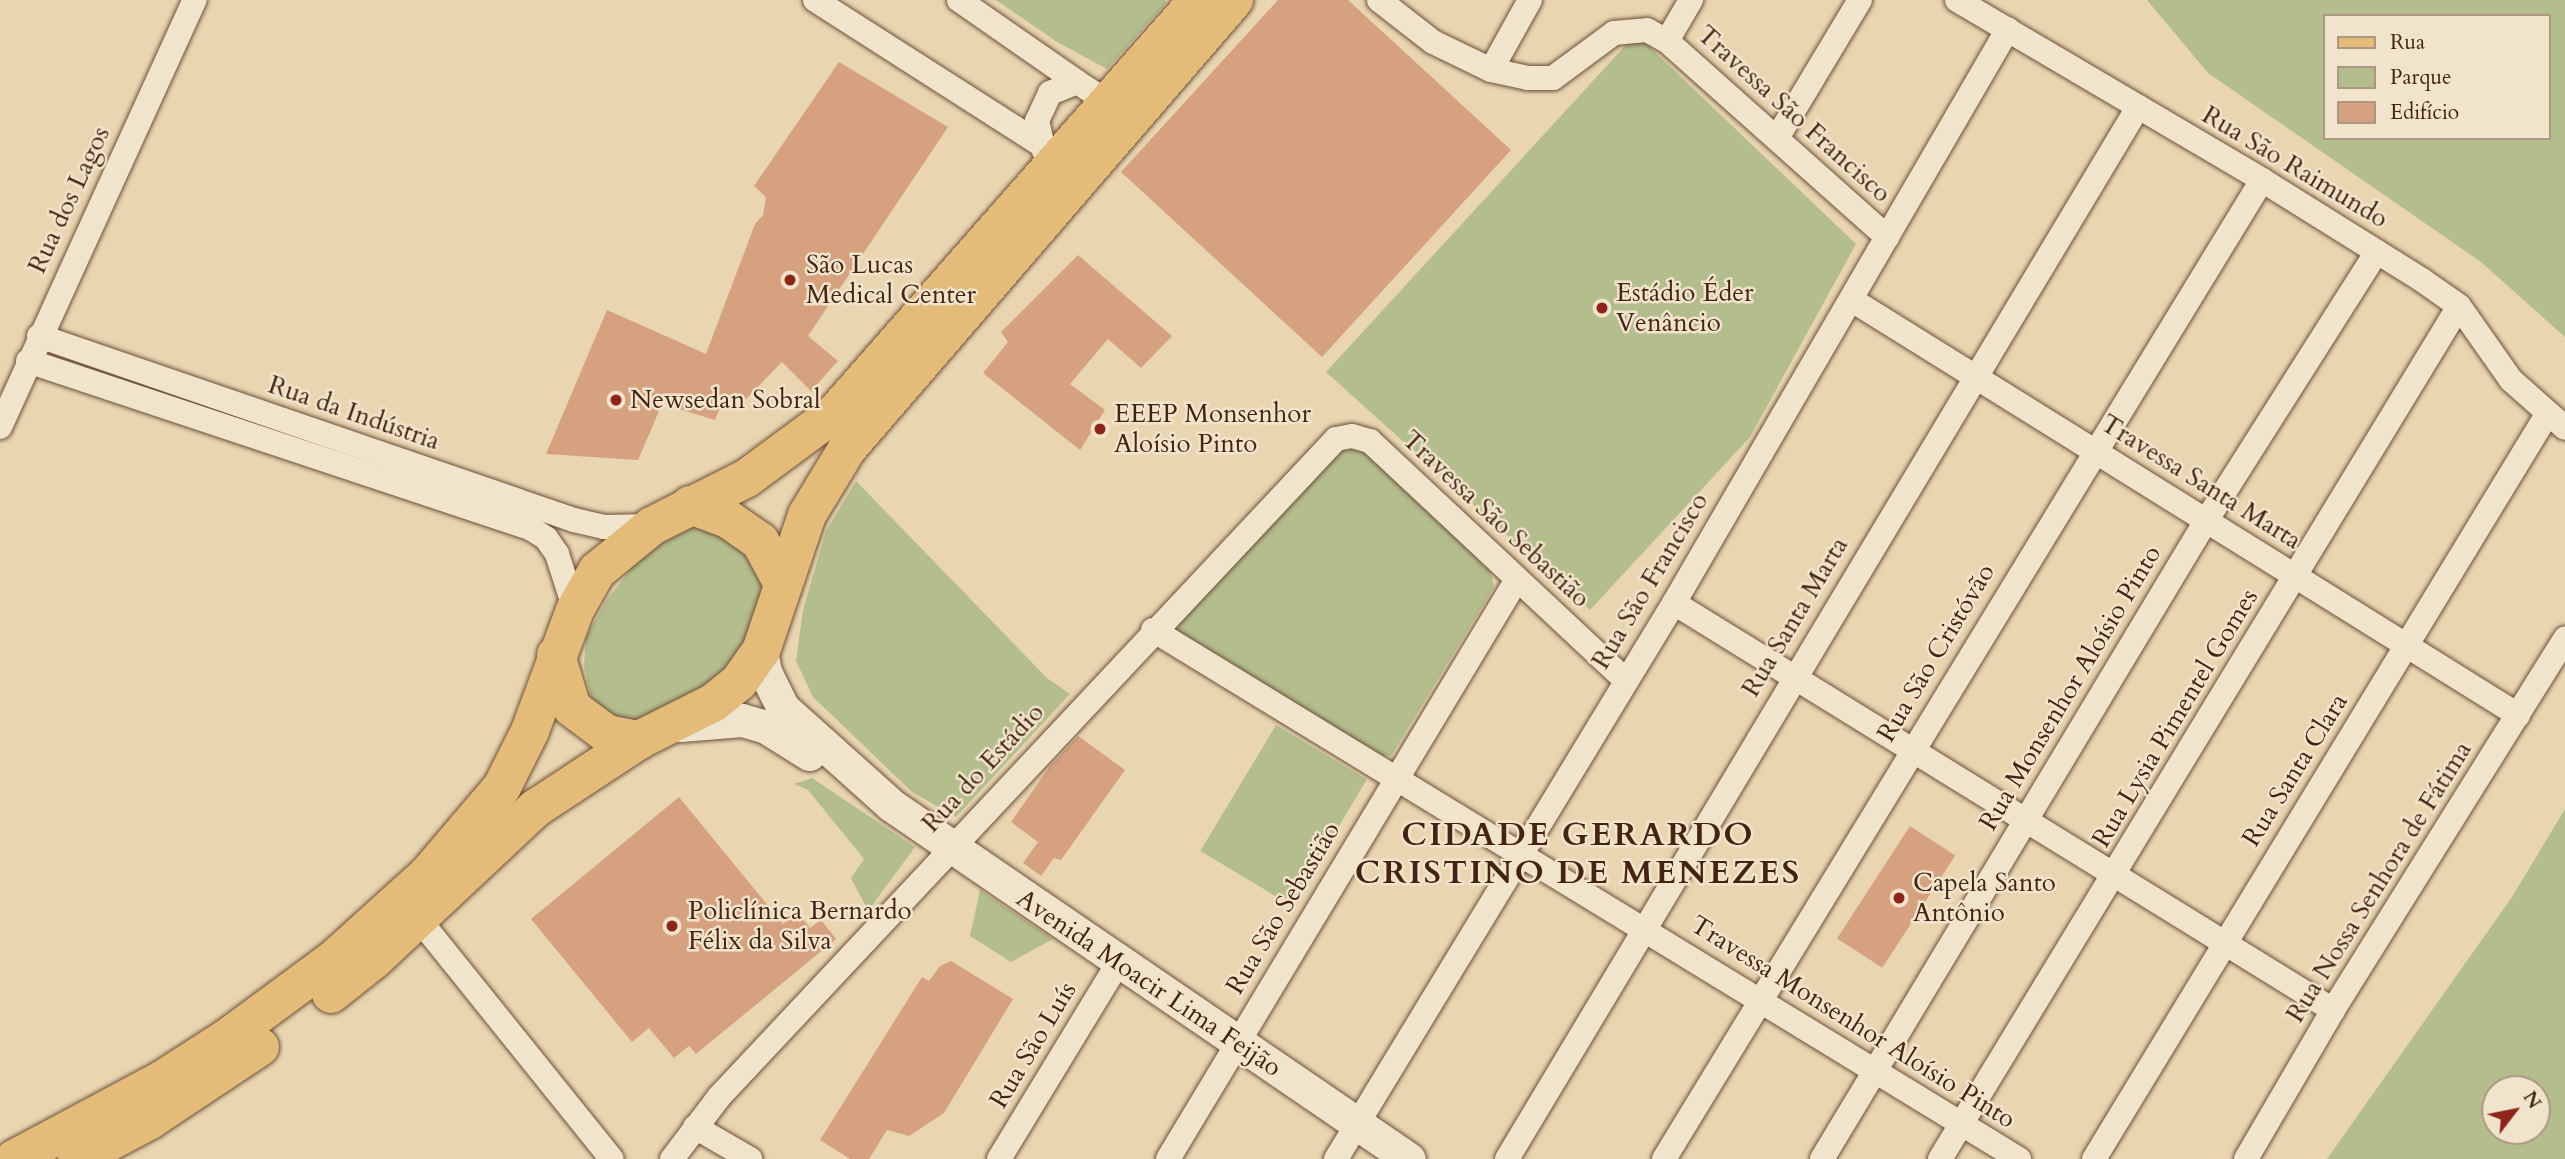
<!DOCTYPE html>
<html>
<head>
<meta charset="utf-8">
<style>
  body { margin:0 }
  #map { position:relative; width:2565px; height:1159px; overflow:hidden; background:#e9d6b1; font-family:Cardo,serif }
  div>[style] { position:absolute }
  [style*='--x'] { left:calc(var(--x)*1px); top:calc(var(--y)*1px); width:calc(var(--w)*1px); rotate:calc(var(--a)*1deg) }
  .green>* { inset:0; background:#b4be8d; transform-origin:0 0 }
  .building>* { inset:0; background:#d5a17f; transform-origin:0 0 }
  .roads { filter:drop-shadow(0 0 2px #6d503a) drop-shadow(0 0 2px #6d503a) }
  .street>* { height:24px; margin:-12px; padding:0 12px; transform-origin:12px; border-radius:12px; background:#f1e4cc }
  .secondary>* { height:33px; margin:-16.5px; padding:0 16.5px; transform-origin:16.5px; border-radius:16.5px; background:#f1e4cc }
  .primary>* { height:38px; margin:-19px; padding:0 19px; transform-origin:19px; border-radius:19px; background:#e4bb78 }
  .dots>* { width:19px; height:19px; translate:-50% -50%; box-sizing:border-box; border:4px solid #f1e4cc; border-radius:50% }
  span { translate:-50% -50%; white-space:nowrap; text-align:center; line-height:1.15; -webkit-text-stroke:5px #f1e4cc; paint-order:stroke }
  .street-label { font-size:26px; color:#442312 }
  .poi-label { font-size:26px; color:#442312 }
  .left { translate:0 -50%; text-align:left }
  .district-label { font-size:33px; color:#442312; font-weight:700; letter-spacing:2px }
  .legend { position:absolute; left:2323px; top:14px; width:228px; height:126px; box-sizing:border-box; background:#f1e4cc; border:2px solid #ac9782; margin:0; padding:9px 12px; list-style:none; font-size:21px; color:#442312 }
  .legend li { display:flex; align-items:center; gap:14px; height:35px }
  .legend b { width:35px; border:2px solid #ac9782 }
  .north { position:absolute; left:2481px; top:1075px; width:70px; height:70px; box-sizing:border-box; background:#f1e4cc; border:2px solid #ac9782; border-radius:50%; rotate:58deg; font-size:19px; font-weight:700; line-height:28px; text-align:center; color:#442312 }
  .north::after { content:''; display:block; margin:auto; width:24px; height:32px; background:#8f2418; clip-path:polygon(50% 0,100% 100%,50% 72%,0 100%) }
</style>
</head>
<body>
<div id="map">
  <div class="green">
    <div style="clip-path:polygon(996px 0,1165px 0,1166px 3px,1107px 69px,1057px 42px)"></div>
    <div style="clip-path:polygon(evenodd,2147px 0,2565px 0,2565px 337px,2481px 262px,2208px 73px,2147px 0,2325px 16px,2549px 16px,2549px 138px,2325px 138px,2325px 16px)"></div>
    <div style="clip-path:polygon(1636px 34px,1856px 244px,1750px 437px,1590px 610px,1326px 372px)"></div>
    <div style="clip-path:polygon(1362px 447px,1491px 572px,1494px 587px,1391px 756px,1378px 755px,1174px 632px,1179px 616px,1333px 450px)"></div>
    <div style="clip-path:polygon(856px 481px,1047px 678px,1070px 694px,956px 817px,912px 792px,861px 743px,813px 697px,796px 661px,803px 610px,826px 531px)"></div>
    <div style="clip-path:polygon(696px 526px,733px 535px,766px 574px,751px 649px,701px 698px,621px 726px,591px 698px,584px 666px,586px 637px,606px 601px,652px 542px,676px 529px)"></div>
    <div style="left:1276px;top:725px;width:106px;height:147px;rotate:31deg"></div>
    <div style="clip-path:polygon(812px 778px,915px 847px,868px 911px,851px 878px,864px 859px,808px 790px,794px 784px)"></div>
    <div style="clip-path:polygon(evenodd,2565px 809px,2565px 1159px,2327px 1159px,2512px 897px,2565px 809px,2495px 1089px,2537px 1089px,2537px 1131px,2495px 1131px,2495px 1089px)"></div>
    <div style="clip-path:polygon(980px 890px,1053px 939px,1011px 962px,970px 936px)"></div>
  </div>
  <div class="building">
    <div style="clip-path:polygon(1278px 0,1348px 0,1511px 150px,1322px 357px,1121px 172px)"></div>
    <div style="clip-path:polygon(839px 62px,948px 127px,808px 336px,838px 361px,811px 391px,782px 362px,746px 399px,723px 400px,715px 420px,662px 404px,638px 460px,546px 454px,607px 310px,706px 354px,755px 224px,763px 215px,766px 197px,754px 186px)"></div>
    <div style="clip-path:polygon(1078px 255px,1172px 336px,1141px 368px,1108px 339px,1070px 384px,1105px 410px,1080px 450px,983px 373px,1008px 342px,1001px 332px)"></div>
    <div style="clip-path:polygon(1078px 736px,1125px 770px,1061px 860px,1054px 858px,1041px 876px,1023px 863px,1038px 842px,1011px 822px,1050px 766px)"></div>
    <div style="clip-path:polygon(679px 797px,783px 924px,797px 912px,810px 928px,821px 920px,836px 939px,696px 1054px,689px 1046px,674px 1058px,649px 1028px,632px 1042px,531px 919px)"></div>
    <div style="left:1910px;top:826px;width:54px;height:134px;rotate:33deg"></div>
    <div style="clip-path:polygon(951px 961px,1013px 999px,944px 1113px,909px 1136px,887px 1130px,869px 1159px,850px 1159px,820px 1140px,922px 977px,929px 981px,940px 966px)"></div>
  </div>
  <div class="roads">
    <div class="street">
      <div style="--x:815;--y:0;--w:269;--a:32.6"></div>
      <div style="--x:959;--y:0;--w:144;--a:34.8"></div>
      <div style="--x:1379;--y:0;--w:68;--a:37.9"></div>
      <div style="--x:1433;--y:42;--w:64;--a:25.8"></div>
      <div style="--x:1491;--y:70;--w:38;--a:12"></div>
      <div style="--x:1528;--y:78;--w:25;--a:0"></div>
      <div style="--x:1553;--y:78;--w:76;--a:-36.4"></div>
      <div style="--x:1614;--y:33;--w:33;--a:-5"></div>
      <div style="--x:1647;--y:30;--w:23;--a:29"></div>
      <div style="--x:1667;--y:41;--w:295;--a:41.7"></div>
      <div style="--x:1957;--y:0;--w:354;--a:30.5"></div>
      <div style="--x:2262;--y:180;--w:189;--a:32"></div>
      <div style="--x:2422;--y:280;--w:45;--a:35.1"></div>
      <div style="--x:2459;--y:306;--w:90;--a:54.9"></div>
      <div style="--x:2511;--y:380;--w:72;--a:41.6"></div>
      <div style="--x:1667;--y:41;--w:48;--a:-59.7"></div>
      <div style="--x:1491;--y:70;--w:80;--a:-60.9"></div>
      <div style="--x:1777;--y:138;--w:161;--a:-59"></div>
      <div style="--x:1044;--y:151;--w:31;--a:-103"></div>
      <div style="--x:1037;--y:121;--w:31;--a:-65"></div>
      <div style="--x:1050;--y:93;--w:29;--a:-22"></div>
      <div style="--x:1077;--y:82;--w:38;--a:33"></div>
      <div style="--x:1852;--y:300;--w:785;--a:31.93"></div>
      <div style="--x:39;--y:336;--w:566;--a:18.98"></div>
      <div style="--x:574;--y:520;--w:31;--a:13"></div>
      <div style="--x:604;--y:527;--w:48;--a:-1.2"></div>
      <div style="--x:28;--y:361;--w:529;--a:18.4"></div>
      <div style="--x:530;--y:528;--w:19;--a:32"></div>
      <div style="--x:546;--y:538;--w:19;--a:55"></div>
      <div style="--x:557;--y:554;--w:59;--a:72.2"></div>
      <div style="--x:0;--y:427;--w:469;--a:-65.5"></div>
      <div style="--x:1674;--y:603;--w:775;--a:31.7"></div>
      <div style="--x:1153;--y:630;--w:1015;--a:31.42"></div>
      <div style="--x:418;--y:918;--w:309;--a:51.2"></div>
      <div style="--x:695;--y:1127;--w:64;--a:30.2"></div>
      <div style="--x:672;--y:1159;--w:78;--a:-52.8"></div>
      <div style="--x:719;--y:1097;--w:902;--a:-46.84"></div>
      <div style="--x:1336;--y:439;--w:16;--a:-11"></div>
      <div style="--x:1352;--y:436;--w:19;--a:16"></div>
      <div style="--x:1370;--y:441;--w:349;--a:43.1"></div>
      <div style="--x:999;--y:1159;--w:231;--a:-58.7"></div>
      <div style="--x:1168;--y:1159;--w:675;--a:-58.95"></div>
      <div style="--x:1336;--y:1159;--w:651;--a:-58.7"></div>
      <div style="--x:1674;--y:603;--w:664;--a:-59.81"></div>
      <div style="--x:1507;--y:1159;--w:1227;--a:-59.04"></div>
      <div style="--x:1664;--y:1159;--w:1147;--a:-58.58"></div>
      <div style="--x:1822;--y:1159;--w:745;--a:-58.96"></div>
      <div style="--x:2206;--y:521;--w:319;--a:-57.6"></div>
      <div style="--x:1940;--y:1159;--w:998;--a:-58.68"></div>
      <div style="--x:2094;--y:1159;--w:873;--a:-58.68"></div>
      <div style="--x:2246;--y:1159;--w:173;--a:-59.7"></div>
      <div style="--x:2333;--y:1010;--w:438;--a:-58"></div>
    </div>
    <div class="secondary">
      <div style="--x:761;--y:651;--w:21;--a:79"></div>
      <div style="--x:765;--y:672;--w:40;--a:63.4"></div>
      <div style="--x:783;--y:708;--w:145;--a:41.9"></div>
      <div style="--x:891;--y:805;--w:627;--a:34.35"></div>
      <div style="--x:680;--y:725;--w:62;--a:-4.6"></div>
      <div style="--x:742;--y:720;--w:25;--a:16"></div>
      <div style="--x:766;--y:727;--w:51;--a:32.1"></div>
    </div>
    <div class="primary">
      <div style="--x:690;--y:505;--w:40;--a:20.2"></div>
      <div style="--x:728;--y:519;--w:39;--a:35"></div>
      <div style="--x:760;--y:541;--w:49;--a:61.9"></div>
      <div style="--x:556;--y:655;--w:55;--a:73.2"></div>
      <div style="--x:572;--y:708;--w:44;--a:36.6"></div>
      <div style="--x:607;--y:734;--w:33;--a:11"></div>
      <div style="--x:331;--y:994;--w:56;--a:-38.5"></div>
      <div style="--x:375;--y:959;--w:221;--a:-43.2"></div>
      <div style="--x:536;--y:808;--w:123;--a:-33.4"></div>
      <div style="--x:639;--y:740;--w:83;--a:-26.6"></div>
      <div style="--x:713;--y:703;--w:33;--a:-39"></div>
      <div style="--x:739;--y:682;--w:38;--a:-55"></div>
      <div style="--x:761;--y:651;--w:144;--a:-71.3"></div>
      <div style="--x:807;--y:515;--w:77;--a:-58.8"></div>
      <div style="--x:847;--y:449;--w:593;--a:-49.24"></div>
      <div style="--x:14;--y:1159;--w:168;--a:-28.1"></div>
      <div style="--x:162;--y:1080;--w:77;--a:-32.9"></div>
      <div style="--x:227;--y:1038;--w:133;--a:-36.4"></div>
      <div style="--x:334;--y:959;--w:127;--a:-42.1"></div>
      <div style="--x:428;--y:874;--w:114;--a:-49.6"></div>
      <div style="--x:502;--y:787;--w:63;--a:-63.4"></div>
      <div style="--x:530;--y:731;--w:129;--a:-69.6"></div>
      <div style="--x:575;--y:610;--w:45;--a:-60.6"></div>
      <div style="--x:597;--y:571;--w:71;--a:-39.3"></div>
      <div style="--x:652;--y:526;--w:106;--a:-26.8"></div>
      <div style="--x:747;--y:478;--w:109;--a:-36.5"></div>
      <div style="--x:835;--y:413;--w:550;--a:-48.69"></div>
      <div style="--x:77;--y:1159;--w:83;--a:-28.1"></div>
      <div style="--x:150;--y:1120;--w:132;--a:-33.6"></div>
    </div>
  </div>
  <div class="dots">
    <div style="left:790px;top:280px;background:#8f2418"></div>
    <div style="left:1602px;top:308px;background:#8f2418"></div>
    <div style="left:616px;top:400px;background:#8f2418"></div>
    <div style="left:1100px;top:429px;background:#8f2418"></div>
    <div style="left:1899px;top:898px;background:#8f2418"></div>
    <div style="left:672px;top:926px;background:#8f2418"></div>
  </div>
  <div class="street-label">
    <span style="left:1794px;top:114px;rotate:42deg">Travessa São Francisco</span>
    <span style="left:2295px;top:167px;rotate:31deg">Rua São Raimundo</span>
    <span style="left:69px;top:200px;rotate:-65deg">Rua dos Lagos</span>
    <span style="left:354px;top:413px;rotate:19deg">Rua da Indústria</span>
    <span style="left:2201px;top:482px;rotate:32deg">Travessa Santa Marta</span>
    <span style="left:1496px;top:519px;rotate:43deg">Travessa São Sebastião</span>
    <span style="left:1650px;top:581px;rotate:-59deg">Rua São Francisco</span>
    <span style="left:1795px;top:617px;rotate:-59deg">Rua Santa Marta</span>
    <span style="left:1936px;top:653px;rotate:-59deg">Rua São Cristóvão</span>
    <span style="left:2070px;top:688px;rotate:-59deg">Rua Monsenhor Aloísio Pinto</span>
    <span style="left:2175px;top:718px;rotate:-59deg">Rua Lysia Pimentel Gomes</span>
    <span style="left:983px;top:768px;rotate:-47deg">Rua do Estádio</span>
    <span style="left:2295px;top:770px;rotate:-58deg">Rua Santa Clara</span>
    <span style="left:2379px;top:882px;rotate:-58deg">Rua Nossa Senhora de Fátima</span>
    <span style="left:1283px;top:908px;rotate:-59deg">Rua São Sebastião</span>
    <span style="left:1149px;top:983px;rotate:34deg">Avenida Moacir Lima Feijão</span>
    <span style="left:1853px;top:1022px;rotate:32deg">Travessa Monsenhor Aloísio Pinto</span>
    <span style="left:1033px;top:1045px;rotate:-59deg">Rua São Luís</span>
  </div>
  <div class="poi-label">
    <span class="left" style="left:806px;top:280px">São Lucas<br>Medical Center</span>
    <span class="left" style="left:1616px;top:308px">Estádio Éder<br>Venâncio</span>
    <span class="left" style="left:630px;top:400px">Newsedan Sobral</span>
    <span class="left" style="left:1114px;top:429px">EEEP Monsenhor<br>Aloísio Pinto</span>
    <span class="left" style="left:1913px;top:898px">Capela Santo<br>Antônio</span>
    <span class="left" style="left:688px;top:926px">Policlínica Bernardo<br>Félix da Silva</span>
  </div>
  <div class="district-label">
    <span style="left:1578px;top:854px">CIDADE GERARDO<br>CRISTINO DE MENEZES</span>
  </div>
  <ul class="legend">
  <li><b style="height:9px;background:#e4bb78"></b>Rua</li>
  <li><b style="height:19px;background:#b4be8d"></b>Parque</li>
  <li><b style="height:19px;background:#d5a17f"></b>Edifício</li>
  </ul>
  <div class="north">N</div>
</div>
</body>
</html>
